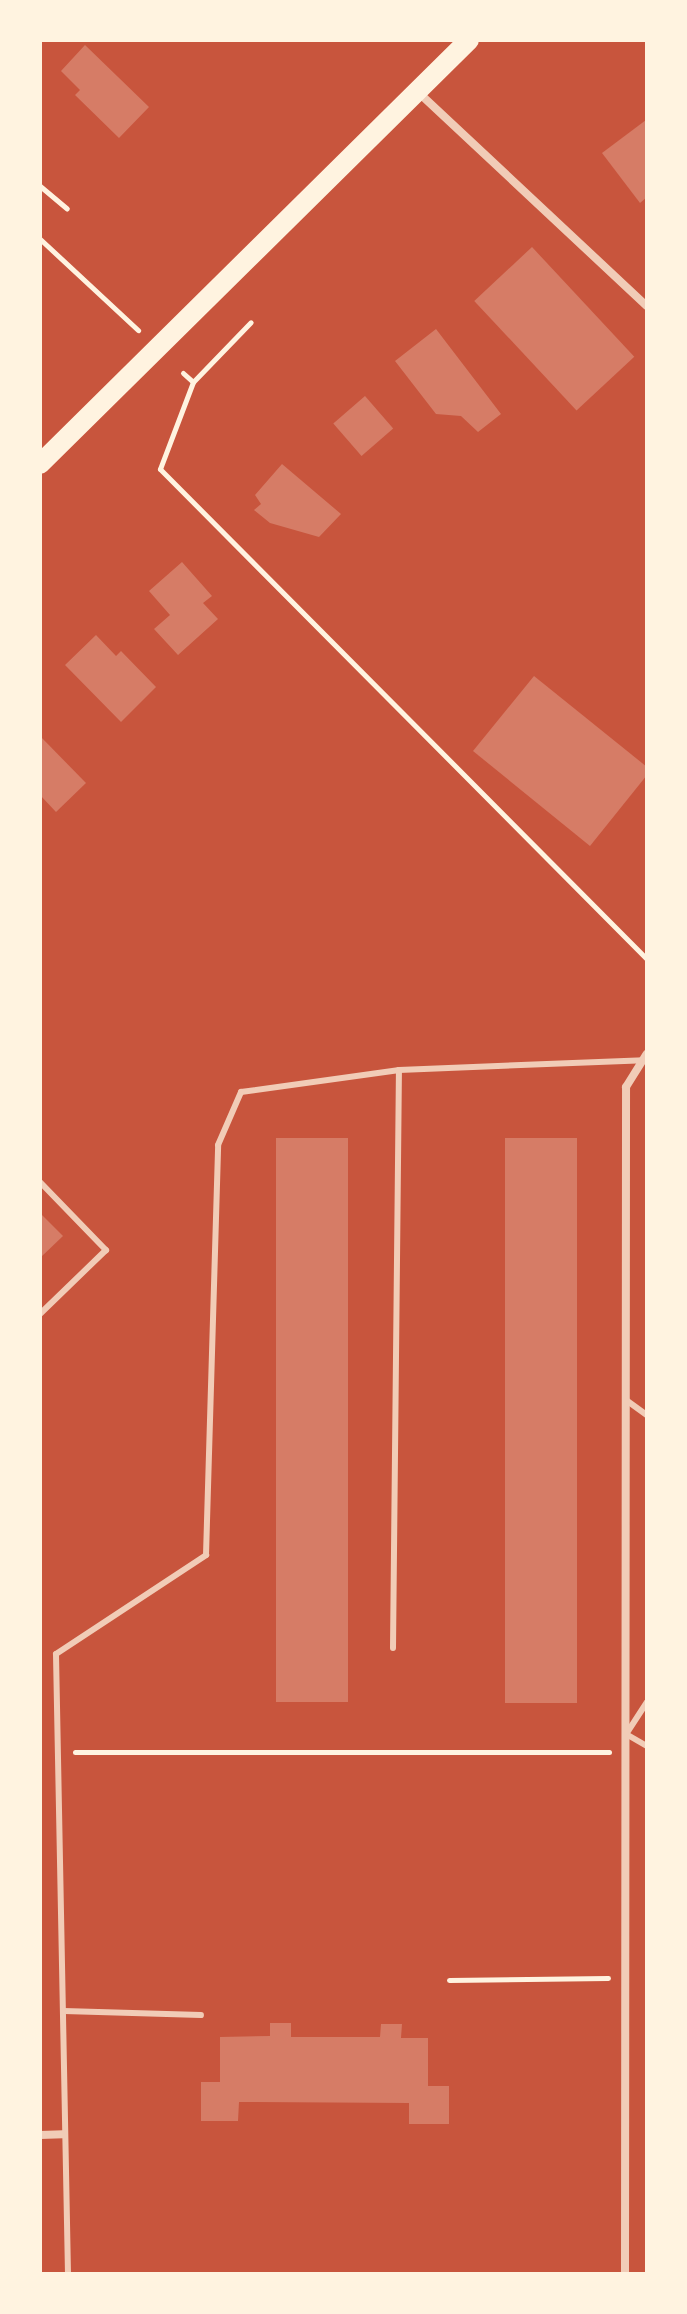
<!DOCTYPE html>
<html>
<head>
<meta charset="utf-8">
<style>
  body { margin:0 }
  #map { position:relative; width:687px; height:2314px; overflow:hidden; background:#c8553d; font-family:"Work Sans",sans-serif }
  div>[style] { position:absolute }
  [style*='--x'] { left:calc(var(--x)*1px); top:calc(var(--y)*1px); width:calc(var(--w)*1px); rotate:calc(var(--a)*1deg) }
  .building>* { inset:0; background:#d67c66; transform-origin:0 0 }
  .path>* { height:5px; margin:-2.5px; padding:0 2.5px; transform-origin:2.5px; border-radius:2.5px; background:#fff3e0 }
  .service>* { height:6px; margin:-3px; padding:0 3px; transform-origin:3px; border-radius:3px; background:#f1ccb7 }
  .minor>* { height:8px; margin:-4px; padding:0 4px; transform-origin:4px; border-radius:4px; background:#f1ccb7 }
  .primary>* { height:20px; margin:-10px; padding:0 10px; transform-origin:10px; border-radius:10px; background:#fff3e0 }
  span { translate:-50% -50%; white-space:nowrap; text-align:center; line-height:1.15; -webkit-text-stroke:6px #fff3e0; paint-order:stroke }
  .frame { position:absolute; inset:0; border:42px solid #fff3e0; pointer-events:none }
</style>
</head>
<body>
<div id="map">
  <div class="building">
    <div style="clip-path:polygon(85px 45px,149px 107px,119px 138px,75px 95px,80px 90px,61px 71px)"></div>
    <div style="clip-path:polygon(646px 120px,647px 197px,640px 203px,602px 153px)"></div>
    <div style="left:532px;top:247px;width:150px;height:79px;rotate:47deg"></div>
    <div style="clip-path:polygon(436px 329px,501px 414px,478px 432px,461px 416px,436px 414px,395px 361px)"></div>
    <div style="left:365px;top:396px;width:43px;height:42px;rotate:49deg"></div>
    <div style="clip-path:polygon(282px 464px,341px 514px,319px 537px,270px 523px,254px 510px,261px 504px,255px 495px)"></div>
    <div style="clip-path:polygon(182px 562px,212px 596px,203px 603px,218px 619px,178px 655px,154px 629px,170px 615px,149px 591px)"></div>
    <div style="clip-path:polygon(96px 635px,116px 656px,121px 651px,156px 687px,121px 722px,65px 665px)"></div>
    <div style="clip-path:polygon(534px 676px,647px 767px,647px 775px,590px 846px,473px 751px)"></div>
    <div style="clip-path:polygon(40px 736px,86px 783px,56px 812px,40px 795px)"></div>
    <div style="left:276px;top:1138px;width:72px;height:564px"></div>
    <div style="left:505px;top:1138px;width:72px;height:565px"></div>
    <div style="clip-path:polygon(40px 1213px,63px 1236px,40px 1258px)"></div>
    <div style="clip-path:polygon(270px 2023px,291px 2023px,291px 2037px,380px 2037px,381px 2024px,402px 2024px,401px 2038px,428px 2038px,428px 2086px,449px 2086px,449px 2124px,409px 2124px,409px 2103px,239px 2102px,238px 2121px,201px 2121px,201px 2082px,220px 2082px,220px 2037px,270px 2036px)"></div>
  </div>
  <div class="path">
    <div style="--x:40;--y:186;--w:35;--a:40"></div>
    <div style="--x:40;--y:239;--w:134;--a:42.9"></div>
    <div style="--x:183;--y:373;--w:13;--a:42"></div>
    <div style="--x:193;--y:382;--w:93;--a:110.8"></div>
    <div style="--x:160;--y:469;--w:691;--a:45.18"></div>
    <div style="--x:193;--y:382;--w:83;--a:-46"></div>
    <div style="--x:75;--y:1752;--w:534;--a:0"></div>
    <div style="--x:449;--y:1980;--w:159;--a:-0.7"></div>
  </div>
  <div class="service">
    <div style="--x:40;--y:1182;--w:95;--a:45.9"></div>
    <div style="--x:106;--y:1250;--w:92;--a:135.9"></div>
    <div style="--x:626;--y:1400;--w:26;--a:36"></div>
    <div style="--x:393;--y:1648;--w:578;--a:-89.41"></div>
    <div style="--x:399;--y:1070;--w:245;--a:-2.3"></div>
    <div style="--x:647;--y:1702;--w:38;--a:123"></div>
    <div style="--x:626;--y:1734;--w:24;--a:30"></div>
    <div style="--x:64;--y:2011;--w:137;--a:1.7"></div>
    <div style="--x:68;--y:2274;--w:620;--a:-91.11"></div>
    <div style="--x:56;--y:1654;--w:180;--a:-33.4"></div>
    <div style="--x:206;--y:1555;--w:410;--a:-88.3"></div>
    <div style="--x:218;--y:1145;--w:58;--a:-66.5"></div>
    <div style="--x:241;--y:1092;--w:160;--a:-7.9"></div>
  </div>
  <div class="minor">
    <div style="--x:418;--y:92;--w:313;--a:43.1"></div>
    <div style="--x:40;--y:2135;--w:23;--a:-2"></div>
    <div style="--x:625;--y:2274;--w:1187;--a:-89.95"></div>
    <div style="--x:626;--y:1087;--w:39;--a:-58"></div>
  </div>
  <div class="primary">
    <div style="--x:40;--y:464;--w:603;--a:-44.66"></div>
  </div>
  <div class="frame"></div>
</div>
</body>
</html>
